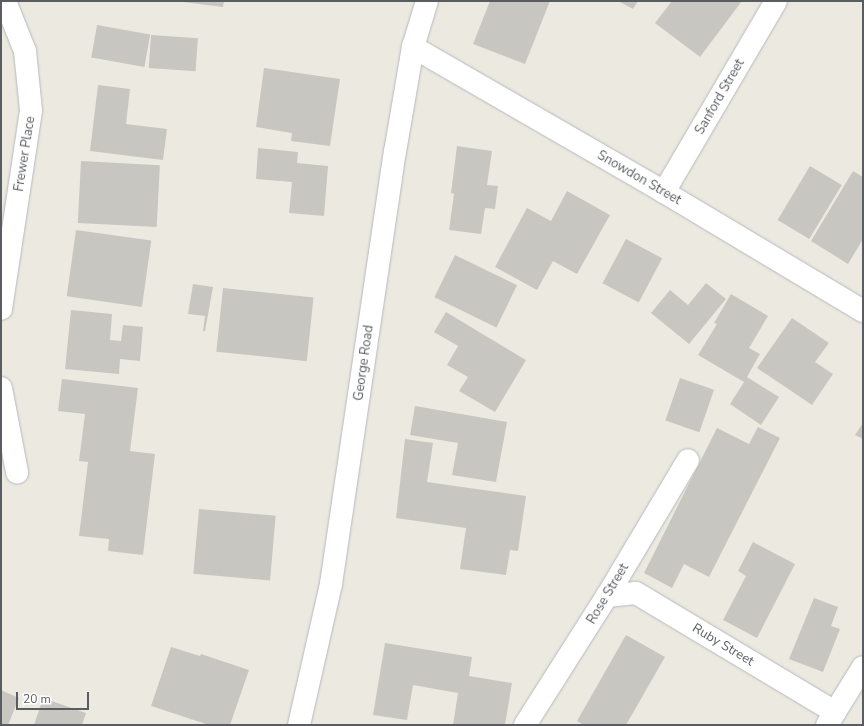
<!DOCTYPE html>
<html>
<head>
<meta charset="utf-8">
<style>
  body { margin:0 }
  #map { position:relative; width:864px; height:726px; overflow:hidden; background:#eceae0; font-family:"Nunito Sans",sans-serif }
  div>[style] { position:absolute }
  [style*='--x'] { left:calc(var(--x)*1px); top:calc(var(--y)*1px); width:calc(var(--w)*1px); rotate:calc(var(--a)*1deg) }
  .building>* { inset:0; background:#c8c6c0; transform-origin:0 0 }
  .roads { filter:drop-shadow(0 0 1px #b6b8bd) drop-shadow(0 0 1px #b6b8bd) }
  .minor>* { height:22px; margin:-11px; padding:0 11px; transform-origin:11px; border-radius:11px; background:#fff }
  span { translate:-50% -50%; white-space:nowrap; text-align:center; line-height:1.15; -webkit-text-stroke:3.5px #fff; paint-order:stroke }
  .street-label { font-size:13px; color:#595c61 }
  .frame { position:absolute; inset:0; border:2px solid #595c61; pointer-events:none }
  .scale { position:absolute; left:16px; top:692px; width:73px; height:18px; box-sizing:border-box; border:2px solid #595c61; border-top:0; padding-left:5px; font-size:12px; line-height:14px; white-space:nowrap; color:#595c61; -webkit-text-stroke:3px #fff; paint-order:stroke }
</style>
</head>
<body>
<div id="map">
  <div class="building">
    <div style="clip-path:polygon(175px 1px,224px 1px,223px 7px)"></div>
    <div style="clip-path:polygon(490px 1px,550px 1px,525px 64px,473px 44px)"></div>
    <div style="clip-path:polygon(618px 1px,638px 1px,633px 9px)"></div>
    <div style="clip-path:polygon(672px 1px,742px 1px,700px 57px,655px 23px)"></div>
    <div style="left:97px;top:25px;width:54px;height:33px;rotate:10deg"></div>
    <div style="left:151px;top:35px;width:47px;height:33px;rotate:4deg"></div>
    <div style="clip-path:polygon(264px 68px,340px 79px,330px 146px,291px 141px,292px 133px,256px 127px)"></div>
    <div style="clip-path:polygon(98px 85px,130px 89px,126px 124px,167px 129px,163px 160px,90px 151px)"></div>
    <div style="clip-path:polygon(457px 146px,492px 151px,487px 185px,498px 186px,495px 209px,485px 208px,481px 234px,449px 230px,454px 194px,451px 193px)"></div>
    <div style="clip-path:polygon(258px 148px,298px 152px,297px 163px,328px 166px,324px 216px,289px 213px,292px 182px,256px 179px)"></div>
    <div style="left:81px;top:161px;width:79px;height:62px;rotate:3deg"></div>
    <div style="left:810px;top:166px;width:37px;height:63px;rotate:31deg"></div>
    <div style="clip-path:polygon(853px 171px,863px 177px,863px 239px,848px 264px,811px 241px)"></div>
    <div style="clip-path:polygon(567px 191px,610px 215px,577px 274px,553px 261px,537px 290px,495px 267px,527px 208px,551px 221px)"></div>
    <div style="left:76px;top:230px;width:76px;height:67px;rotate:8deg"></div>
    <div style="left:626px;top:239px;width:41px;height:50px;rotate:28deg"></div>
    <div style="left:455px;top:255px;width:69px;height:47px;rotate:26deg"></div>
    <div style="clip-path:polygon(706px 283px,726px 299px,689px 344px,651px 313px,670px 290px,688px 305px)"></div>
    <div style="clip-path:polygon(193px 284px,213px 287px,205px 331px,203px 331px,205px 316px,188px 314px)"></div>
    <div style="left:223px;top:288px;width:91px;height:64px;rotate:6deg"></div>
    <div style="clip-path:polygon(731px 294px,768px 316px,749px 348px,760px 354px,747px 377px,779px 397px,761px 425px,730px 404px,744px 382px,698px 355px,717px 324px,714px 323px)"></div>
    <div style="clip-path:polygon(71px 310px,112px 314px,110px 340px,121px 341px,123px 325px,143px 327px,140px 361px,120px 359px,119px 374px,65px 369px)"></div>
    <div style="clip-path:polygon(446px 312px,526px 360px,495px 412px,459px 391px,468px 377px,447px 365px,458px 346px,434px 332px)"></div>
    <div style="clip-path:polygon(792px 318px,829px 343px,815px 362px,833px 374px,812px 405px,757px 368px)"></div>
    <div style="left:680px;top:378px;width:36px;height:45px;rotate:19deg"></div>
    <div style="clip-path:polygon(62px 379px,138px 388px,130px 451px,155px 454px,143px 555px,108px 551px,109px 539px,79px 536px,88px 462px,79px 461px,85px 414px,58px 411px)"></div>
    <div style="clip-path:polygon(415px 406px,507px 422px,496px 482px,452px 475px,458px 443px,410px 435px)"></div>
    <div style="clip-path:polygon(863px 423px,863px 439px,855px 435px)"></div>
    <div style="clip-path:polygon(758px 427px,780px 438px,709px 577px,684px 564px,672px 588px,644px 573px,717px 428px,749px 444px)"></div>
    <div style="clip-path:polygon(405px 439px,433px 443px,427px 482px,526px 496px,518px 551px,510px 550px,506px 575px,460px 569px,466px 528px,396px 518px)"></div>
    <div style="left:199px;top:509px;width:77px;height:65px;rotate:5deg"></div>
    <div style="clip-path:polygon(753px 542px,795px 564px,757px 638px,723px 620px,746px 576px,738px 571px)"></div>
    <div style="clip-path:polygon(814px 598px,838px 607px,831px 626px,840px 629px,823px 672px,789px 659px)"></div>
    <div style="clip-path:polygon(626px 635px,665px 657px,626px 725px,584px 725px,577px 721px)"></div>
    <div style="clip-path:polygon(385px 643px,472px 657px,469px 676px,512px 683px,505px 725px,453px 725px,458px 693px,413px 685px,407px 720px,373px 715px)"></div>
    <div style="clip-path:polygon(171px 647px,200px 656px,201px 654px,249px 670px,230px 725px,209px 725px,151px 706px)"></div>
    <div style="clip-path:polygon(1px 690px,19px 698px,8px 725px,1px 725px)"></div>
    <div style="clip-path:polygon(43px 698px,86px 713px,82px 725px,34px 725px)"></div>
  </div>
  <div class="roads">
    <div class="minor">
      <div style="--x:413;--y:47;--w:290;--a:30"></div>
      <div style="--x:664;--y:192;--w:232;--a:30.9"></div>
      <div style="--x:664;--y:192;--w:221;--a:-59.6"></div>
      <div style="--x:1;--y:309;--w:201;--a:-81.4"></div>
      <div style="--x:31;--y:110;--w:59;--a:-95.8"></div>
      <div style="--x:25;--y:51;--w:54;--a:-111.8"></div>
      <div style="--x:1;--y:388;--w:86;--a:79.2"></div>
      <div style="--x:607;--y:596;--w:29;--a:-6"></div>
      <div style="--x:636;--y:593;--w:232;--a:30.9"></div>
      <div style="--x:299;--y:725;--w:145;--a:-77.2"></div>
      <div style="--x:331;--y:584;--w:437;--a:-81.6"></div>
      <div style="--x:395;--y:152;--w:107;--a:-80.3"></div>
      <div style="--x:413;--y:47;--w:48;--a:-73.1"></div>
      <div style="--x:525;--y:725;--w:153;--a:-57.6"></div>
      <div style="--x:607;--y:596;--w:158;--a:-59.2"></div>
      <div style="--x:827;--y:725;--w:68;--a:-58.2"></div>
    </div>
  </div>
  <div class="street-label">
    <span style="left:720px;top:97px;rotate:-60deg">Sanford Street</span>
    <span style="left:25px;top:154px;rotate:-81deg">Frewer Place</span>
    <span style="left:639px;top:178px;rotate:30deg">Snowdon Street</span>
    <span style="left:364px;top:363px;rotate:-82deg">George Road</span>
    <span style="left:608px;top:594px;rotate:-59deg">Rose Street</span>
    <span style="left:723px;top:645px;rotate:31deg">Ruby Street</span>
  </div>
  <div class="frame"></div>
  <div class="scale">20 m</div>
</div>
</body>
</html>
